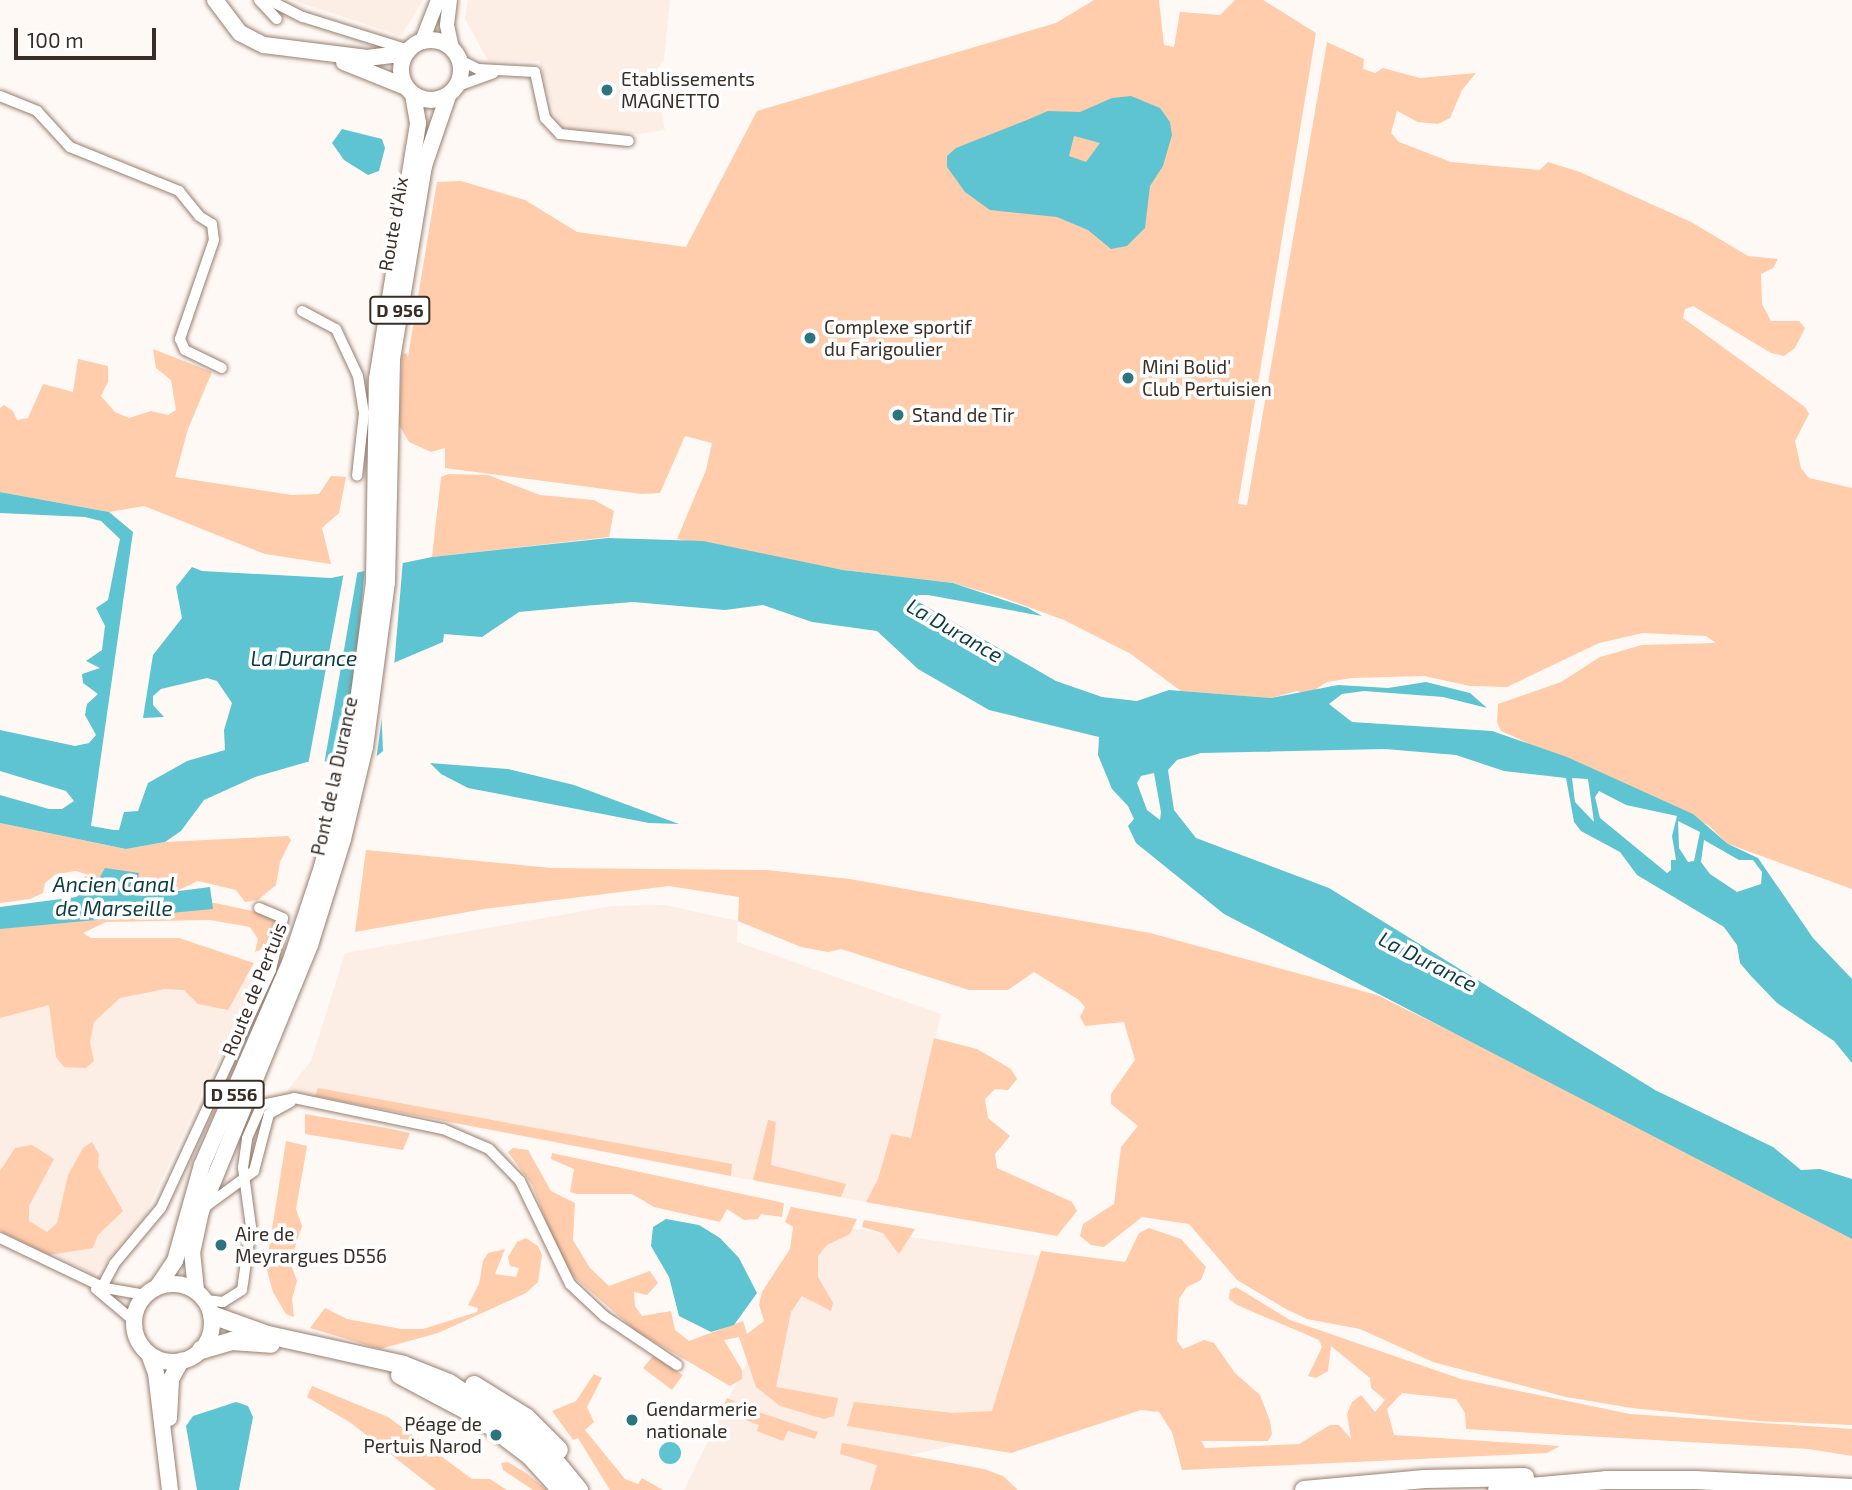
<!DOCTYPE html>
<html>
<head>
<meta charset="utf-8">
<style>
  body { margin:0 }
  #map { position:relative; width:1852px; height:1490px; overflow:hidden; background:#fff9f5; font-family:"Exo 2",sans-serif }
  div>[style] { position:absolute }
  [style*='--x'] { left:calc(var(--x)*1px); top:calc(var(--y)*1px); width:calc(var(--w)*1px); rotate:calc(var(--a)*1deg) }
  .built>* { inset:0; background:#fdeee5 }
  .green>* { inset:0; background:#ffccac }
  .water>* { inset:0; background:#5ec4d1 }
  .round { border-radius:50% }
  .pier>* { inset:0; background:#fff9f5 }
  .roads { filter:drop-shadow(0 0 2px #987e6e) drop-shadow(0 0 2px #987e6e) }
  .street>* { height:10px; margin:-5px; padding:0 5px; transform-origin:5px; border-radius:5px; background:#fff }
  .secondary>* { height:14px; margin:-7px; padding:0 7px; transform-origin:7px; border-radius:7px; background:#fff }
  .primary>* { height:16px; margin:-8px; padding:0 8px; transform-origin:8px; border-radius:8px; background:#fff }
  .primary>.ring { margin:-8px; padding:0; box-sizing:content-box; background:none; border:16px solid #fff; border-radius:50% }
  .highway>* { height:18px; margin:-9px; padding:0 9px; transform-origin:9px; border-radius:9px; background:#fff }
  .dots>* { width:19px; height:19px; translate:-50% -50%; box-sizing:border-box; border:4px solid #fff; border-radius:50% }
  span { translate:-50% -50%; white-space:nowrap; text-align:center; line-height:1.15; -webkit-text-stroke:7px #fff; paint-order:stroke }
  .shield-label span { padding:2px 5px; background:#fff; border:2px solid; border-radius:5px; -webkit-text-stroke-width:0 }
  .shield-label { font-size:18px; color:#382e27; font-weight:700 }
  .poi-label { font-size:19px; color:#382e27 }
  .left { translate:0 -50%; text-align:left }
  .right { translate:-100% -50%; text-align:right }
  .street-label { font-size:19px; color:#382e27 }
  .water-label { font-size:21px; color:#0c3d42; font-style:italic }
  .scale { position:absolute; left:14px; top:28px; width:142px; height:32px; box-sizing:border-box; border:4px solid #382e27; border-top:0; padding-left:9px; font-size:21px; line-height:24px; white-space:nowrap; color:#382e27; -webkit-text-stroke:5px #fff; paint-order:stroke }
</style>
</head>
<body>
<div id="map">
  <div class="built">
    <div style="clip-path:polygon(292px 0,423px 0,401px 36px)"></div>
    <div style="clip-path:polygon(468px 0,670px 0,664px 60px,654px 73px,665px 130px,639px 134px,571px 130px,558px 125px,539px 61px,488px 61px,465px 19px)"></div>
    <div style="clip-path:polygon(665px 905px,738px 921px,737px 942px,941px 1014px,896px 1208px,287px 1091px,311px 1061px,345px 953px,612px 906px)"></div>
    <div style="clip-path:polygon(0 961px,38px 971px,256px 977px,142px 1222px,94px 1275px,0 1226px)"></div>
    <div style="clip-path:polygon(815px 1223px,1046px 1257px,987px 1437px,895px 1459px,883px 1490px,684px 1490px)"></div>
  </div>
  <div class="green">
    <div style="clip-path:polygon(1094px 0,1159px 0,1164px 45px,1174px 47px,1180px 12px,1220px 15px,1235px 0,1263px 0,1316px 33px,1238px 504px,1247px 505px,1327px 42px,1364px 59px,1363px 69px,1375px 73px,1383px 68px,1420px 78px,1476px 73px,1462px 90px,1450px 118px,1438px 124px,1418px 122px,1397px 111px,1391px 133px,1399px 142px,1451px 162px,1540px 170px,1548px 162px,1580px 172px,1691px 222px,1748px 256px,1778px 259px,1773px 268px,1761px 274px,1762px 304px,1771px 321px,1799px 321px,1805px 328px,1795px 348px,1784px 356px,1771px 353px,1693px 306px,1685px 309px,1683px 318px,1805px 407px,1809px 414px,1795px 441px,1801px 468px,1809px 478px,1852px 488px,1852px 889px,1728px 844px,1708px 825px,1501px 731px,1497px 722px,1498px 704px,1561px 682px,1600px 657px,1642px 645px,1716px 643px,1706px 636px,1643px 633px,1599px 643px,1507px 687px,1470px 686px,1424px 676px,1352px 678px,1327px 682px,1307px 695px,1297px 691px,1271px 698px,1181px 691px,1131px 654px,1064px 620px,1001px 597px,953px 583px,843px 570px,677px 539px,706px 470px,712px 443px,685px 436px,660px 493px,642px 494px,445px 468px,445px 448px,431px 452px,409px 442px,399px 425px,402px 355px,406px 353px,408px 357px,437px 182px,461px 181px,525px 200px,577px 232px,686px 247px,757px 111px,1056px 23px)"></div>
    <div style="clip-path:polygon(153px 349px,212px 372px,188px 429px,175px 477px,292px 495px,319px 494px,331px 476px,346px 477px,339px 513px,322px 528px,331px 564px,265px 554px,144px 506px,109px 512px,0 492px,0 408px,4px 405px,13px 411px,17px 420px,28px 418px,43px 384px,73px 392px,78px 359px,108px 366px,108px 382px,101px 396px,115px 412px,129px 418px,151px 411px,168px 415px,176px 410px,171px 380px,156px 368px)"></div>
    <div style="clip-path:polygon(448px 474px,488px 475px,540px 495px,594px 500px,614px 511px,609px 537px,432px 557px,441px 477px)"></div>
    <div style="clip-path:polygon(0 823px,126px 849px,165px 842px,288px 836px,291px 840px,280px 862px,276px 885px,258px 900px,245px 902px,236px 890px,198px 881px,159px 899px,63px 892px,69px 883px,89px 875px,76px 871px,56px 874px,45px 883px,43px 893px,30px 899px,0 903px)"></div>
    <div style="clip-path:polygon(366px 850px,551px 868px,767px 870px,850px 879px,1150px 933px,1377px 995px,1554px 1082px,1852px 1239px,1852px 1425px,1759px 1421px,1632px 1408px,1566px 1397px,1433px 1362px,1360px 1329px,1307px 1319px,1286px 1309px,1237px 1280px,1189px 1224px,1142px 1217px,1104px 1247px,1091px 1245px,1080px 1236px,1083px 1224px,1114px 1204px,1121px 1147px,1138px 1126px,1111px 1104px,1111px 1094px,1135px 1060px,1124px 1022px,1085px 1026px,1080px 1017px,1085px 1007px,1079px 1000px,1034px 972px,1008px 990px,969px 990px,841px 949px,828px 952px,801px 947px,738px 921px,739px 897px,669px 886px,484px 909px,355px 932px)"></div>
    <div style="clip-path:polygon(196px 899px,276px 916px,270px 946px,255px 952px,258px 939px,250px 927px,210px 920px,106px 922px,83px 933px,91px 938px,179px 938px,254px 963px,228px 1010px,198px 1004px,184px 990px,165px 989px,120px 998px,94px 1022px,90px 1042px,94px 1061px,86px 1068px,64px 1067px,56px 1057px,49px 1005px,0 1018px,0 916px)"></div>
    <div style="clip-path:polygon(934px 1038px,977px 1049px,1011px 1069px,1017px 1079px,1008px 1090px,995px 1089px,985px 1099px,988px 1118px,1010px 1136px,995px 1154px,997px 1168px,1072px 1202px,1077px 1211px,1057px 1236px,866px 1202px,878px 1179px,891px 1134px,911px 1138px)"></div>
    <div style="clip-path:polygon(318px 1088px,732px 1164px,731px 1176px,315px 1096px)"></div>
    <div style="clip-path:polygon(305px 1114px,386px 1128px,410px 1133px,403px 1150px,305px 1134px)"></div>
    <div style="clip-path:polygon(768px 1120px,776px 1122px,771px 1165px,846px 1184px,841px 1197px,753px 1180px)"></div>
    <div style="clip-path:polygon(286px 1141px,307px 1146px,296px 1209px,302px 1226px,290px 1262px,297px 1281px,292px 1299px,294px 1317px,286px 1314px,273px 1292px,266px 1267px)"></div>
    <div style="clip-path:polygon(92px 1142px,99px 1154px,98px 1167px,123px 1211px,98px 1235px,93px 1248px,49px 1255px,0 1231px,0 1171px,15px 1148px,32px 1145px,54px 1159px,29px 1206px,29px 1221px,47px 1232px,57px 1223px,68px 1175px,83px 1148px)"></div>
    <div style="clip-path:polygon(513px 1148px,528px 1150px,551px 1191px,575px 1203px,573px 1240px,590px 1268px,609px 1286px,650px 1271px,658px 1283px,647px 1295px,634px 1292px,635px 1306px,642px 1316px,671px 1311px,675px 1330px,689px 1341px,743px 1321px,747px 1334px,764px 1321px,759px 1305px,762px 1292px,790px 1249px,793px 1227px,785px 1222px,791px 1207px,857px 1219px,850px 1234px,827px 1245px,818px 1256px,818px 1277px,833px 1303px,831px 1311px,802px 1296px,791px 1312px,776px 1387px,838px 1398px,834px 1416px,824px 1419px,780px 1406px,756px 1387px,739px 1337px,724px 1340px,742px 1370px,742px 1379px,730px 1386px,636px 1331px,573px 1276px,558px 1252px,532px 1185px,508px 1152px)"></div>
    <div style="clip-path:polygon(552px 1153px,784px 1203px,782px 1217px,761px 1214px,758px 1219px,744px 1220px,727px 1209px,720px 1222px,654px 1207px,632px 1194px,577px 1194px,570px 1192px,574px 1169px,551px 1159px)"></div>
    <div style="clip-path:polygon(864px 1220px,915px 1229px,899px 1254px,883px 1233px,862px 1227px)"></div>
    <div style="clip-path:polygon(1149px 1228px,1181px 1239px,1206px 1267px,1201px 1280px,1187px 1287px,1179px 1299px,1177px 1341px,1183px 1349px,1204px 1340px,1214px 1343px,1235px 1373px,1260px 1395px,1270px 1421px,1272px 1434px,1268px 1441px,1201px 1441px,1205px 1448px,1299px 1444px,1330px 1425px,1339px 1425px,1351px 1439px,1347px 1414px,1352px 1402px,1361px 1395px,1375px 1412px,1385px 1400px,1371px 1388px,1370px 1378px,1331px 1346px,1328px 1371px,1316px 1378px,1308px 1376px,1322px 1347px,1319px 1340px,1237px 1305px,1229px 1299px,1230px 1290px,1236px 1287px,1290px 1320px,1461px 1379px,1630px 1414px,1852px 1429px,1852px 1456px,1809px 1449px,1466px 1429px,1465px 1413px,1456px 1399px,1402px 1393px,1387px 1409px,1394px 1435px,1560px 1446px,1547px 1453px,1182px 1470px,1172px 1432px,1159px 1412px,1141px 1410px,1011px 1453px,847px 1426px,854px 1402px,953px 1413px,992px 1411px,1041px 1251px,1125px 1262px,1139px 1233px)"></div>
    <div style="clip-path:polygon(526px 1238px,538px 1246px,542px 1255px,538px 1282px,526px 1293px,438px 1333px,380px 1349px,310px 1328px,325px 1308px,347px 1319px,401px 1329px,423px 1329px,477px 1312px,478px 1308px,468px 1305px,479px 1284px,483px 1261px,488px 1253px,505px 1249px,495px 1274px,516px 1277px,519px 1268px,510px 1266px,508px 1257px,517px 1242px)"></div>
    <div style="clip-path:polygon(653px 1356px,683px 1375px,672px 1390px,643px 1368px)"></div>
    <div style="clip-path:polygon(594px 1374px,602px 1378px,587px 1407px,594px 1422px,585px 1430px,625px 1479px,638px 1484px,642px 1478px,663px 1490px,610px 1490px,578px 1438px,573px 1440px,552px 1411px,576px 1401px)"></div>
    <div style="clip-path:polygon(312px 1386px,388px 1417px,472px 1479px,490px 1479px,507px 1490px,436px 1490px,351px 1423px,307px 1397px)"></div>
    <div style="clip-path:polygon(727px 1398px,761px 1413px,818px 1432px,815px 1439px,788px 1431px,783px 1441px,757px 1431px,759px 1425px,721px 1411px)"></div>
    <div style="clip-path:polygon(842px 1443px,984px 1469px,1003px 1476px,1018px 1490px,870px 1490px,877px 1465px,840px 1454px)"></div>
    <div style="clip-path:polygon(508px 1462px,526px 1473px,547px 1490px,533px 1490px,503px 1470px,501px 1463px)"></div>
  </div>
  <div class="water">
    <div style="clip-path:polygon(evenodd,1131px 96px,1160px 108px,1170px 122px,1172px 135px,1163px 166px,1150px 186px,1145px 228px,1127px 246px,1111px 249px,1088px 230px,1057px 217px,990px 210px,965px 192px,947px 167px,947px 156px,956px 148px,1027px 120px,1048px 111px,1080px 112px,1112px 98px,1131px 96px,1074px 136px,1100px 143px,1086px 162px,1069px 156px,1074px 136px)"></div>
    <div style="clip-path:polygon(342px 129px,382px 139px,385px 148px,379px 171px,368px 175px,344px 160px,332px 143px)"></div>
    <div style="clip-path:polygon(evenodd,0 492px,109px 512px,133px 532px,91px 826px,114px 830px,119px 830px,124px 812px,138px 811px,148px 783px,187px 761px,225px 750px,224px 730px,232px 703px,217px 681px,207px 678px,161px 689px,153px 696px,153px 705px,164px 717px,143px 718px,153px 655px,182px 618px,176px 587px,192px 567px,202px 571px,331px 578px,432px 557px,608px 538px,703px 541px,843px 570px,953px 583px,1028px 608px,1042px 616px,928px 595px,918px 595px,915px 600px,1056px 681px,1102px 697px,1137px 701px,1169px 690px,1271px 698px,1338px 685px,1388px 688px,1426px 682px,1470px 693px,1487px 708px,1443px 697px,1364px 691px,1342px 694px,1329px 704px,1352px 722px,1492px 731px,1567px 757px,1693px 814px,1728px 844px,1758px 858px,1813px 938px,1852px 979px,1852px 1063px,1834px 1041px,1777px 1003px,1751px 976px,1740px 963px,1737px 945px,1724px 927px,1637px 875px,1620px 852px,1581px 831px,1574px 822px,1566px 778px,1504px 771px,1456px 755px,1385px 749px,1201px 753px,1177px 760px,1168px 770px,1174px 810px,1196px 838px,1329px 888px,1655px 1090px,1773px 1147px,1801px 1170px,1820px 1169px,1852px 1179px,1852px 1239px,1224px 914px,1136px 843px,1128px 826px,1134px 819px,1128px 806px,1112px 789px,1098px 755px,1099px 737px,989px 710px,918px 669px,877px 631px,812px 622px,763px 605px,725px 610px,633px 602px,583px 606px,519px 612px,482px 637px,444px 634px,443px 642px,391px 664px,381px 705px,383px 751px,372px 760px,307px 762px,255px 777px,204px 800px,181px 831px,165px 842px,126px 849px,0 823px,0 795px,49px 809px,62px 809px,74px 801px,66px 791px,0 771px,0 730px,75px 746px,89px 743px,96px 735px,85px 715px,87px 704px,98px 694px,83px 683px,82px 674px,100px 668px,86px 661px,102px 650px,105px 626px,96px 608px,108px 600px,120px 539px,101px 521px,85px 517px,0 513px,0 492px,1154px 773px,1161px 812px,1160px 820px,1147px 810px,1137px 783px,1141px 776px,1154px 773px,0 492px,1572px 778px,1588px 779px,1594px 822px,1575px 802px,1572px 778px,0 492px,1599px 791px,1626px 805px,1677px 816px,1672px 836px,1676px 860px,1671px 860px,1671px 870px,1667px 873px,1600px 818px,1595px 797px,1599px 791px,0 492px,1678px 821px,1700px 832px,1694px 861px,1688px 862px,1679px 848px,1678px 821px,0 492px,1704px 840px,1739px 860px,1753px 860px,1762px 872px,1761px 884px,1737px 892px,1710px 874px,1701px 862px,1704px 840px)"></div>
    <div style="clip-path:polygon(430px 763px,508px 769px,574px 785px,679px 824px,649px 823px,468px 788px,441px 774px)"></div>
    <div style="clip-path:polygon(105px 868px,139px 873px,136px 890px,141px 896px,210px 887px,213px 909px,0 929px,0 907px,76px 897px,96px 884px)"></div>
    <div style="clip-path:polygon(666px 1219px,699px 1225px,720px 1238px,739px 1258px,757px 1293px,734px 1325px,711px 1332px,679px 1316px,669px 1277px,651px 1246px,653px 1227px)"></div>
    <div style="clip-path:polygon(236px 1402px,248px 1406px,253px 1417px,239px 1490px,197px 1490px,186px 1426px,193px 1416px)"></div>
    <div class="round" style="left:659px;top:1442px;width:22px;height:22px"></div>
  </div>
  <div class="pier">
    <div style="clip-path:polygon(403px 560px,394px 667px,386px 688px,376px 761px,339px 764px,355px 674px,365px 568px)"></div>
    <div style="clip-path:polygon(358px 569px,324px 765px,308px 765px,344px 572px)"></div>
  </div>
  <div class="roads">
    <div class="street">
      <div style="--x:259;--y:0;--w:26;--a:47"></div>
      <div style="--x:269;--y:0;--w:38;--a:27"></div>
      <div style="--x:303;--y:17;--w:111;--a:17.3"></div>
      <div style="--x:460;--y:60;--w:20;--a:27"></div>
      <div style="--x:478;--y:69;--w:57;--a:3"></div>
      <div style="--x:535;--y:72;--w:47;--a:77.7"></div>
      <div style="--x:545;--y:118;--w:22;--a:47"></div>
      <div style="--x:560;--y:134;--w:69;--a:5.8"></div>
      <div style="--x:458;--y:86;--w:38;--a:-20"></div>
      <div style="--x:0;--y:96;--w:40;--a:22"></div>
      <div style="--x:37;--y:111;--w:49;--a:47.5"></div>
      <div style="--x:70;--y:147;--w:118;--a:22"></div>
      <div style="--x:179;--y:191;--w:32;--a:51"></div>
      <div style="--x:199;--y:216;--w:15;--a:32"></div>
      <div style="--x:212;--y:224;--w:16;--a:83"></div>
      <div style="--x:214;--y:240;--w:105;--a:109"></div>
      <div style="--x:180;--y:339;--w:12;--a:66"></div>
      <div style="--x:185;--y:350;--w:41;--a:25.9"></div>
      <div style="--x:302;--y:311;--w:38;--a:28"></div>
      <div style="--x:336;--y:329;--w:52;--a:64.9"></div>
      <div style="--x:358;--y:376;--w:37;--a:81"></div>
      <div style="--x:364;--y:413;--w:63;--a:96.3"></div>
      <div style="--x:205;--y:1207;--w:61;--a:-36.3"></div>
      <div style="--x:254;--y:1171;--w:59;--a:-75.3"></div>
      <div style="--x:269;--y:1114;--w:25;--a:-29"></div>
      <div style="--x:0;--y:1238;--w:116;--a:25.5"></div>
      <div style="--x:105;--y:1288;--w:41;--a:9.9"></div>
      <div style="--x:102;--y:1287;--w:26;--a:-62"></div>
      <div style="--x:114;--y:1264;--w:73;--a:-50"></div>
      <div style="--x:161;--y:1208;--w:262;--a:-65.2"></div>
      <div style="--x:271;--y:970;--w:53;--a:-77"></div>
      <div style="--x:283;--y:918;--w:26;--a:-157"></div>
      <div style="--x:96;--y:1289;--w:50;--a:40.1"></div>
      <div style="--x:206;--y:1300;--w:17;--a:7"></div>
      <div style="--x:223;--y:1302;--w:22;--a:-32"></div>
      <div style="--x:242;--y:1290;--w:64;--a:-81.9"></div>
      <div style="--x:251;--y:1227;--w:60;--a:-97.7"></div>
      <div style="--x:243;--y:1168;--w:30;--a:-82"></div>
      <div style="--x:247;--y:1138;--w:36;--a:-66"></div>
      <div style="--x:262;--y:1105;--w:33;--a:-12"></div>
      <div style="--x:294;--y:1098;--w:152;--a:11.8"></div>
      <div style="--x:443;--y:1129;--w:50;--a:23.5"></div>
      <div style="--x:489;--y:1149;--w:45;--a:45.9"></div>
      <div style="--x:520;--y:1181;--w:114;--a:64.1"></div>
      <div style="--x:570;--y:1284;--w:47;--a:43.3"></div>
      <div style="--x:604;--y:1316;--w:88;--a:33.9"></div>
    </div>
    <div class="secondary">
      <div style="--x:450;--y:0;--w:25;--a:97"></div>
      <div style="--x:447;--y:25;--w:24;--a:78"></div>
      <div style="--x:422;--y:41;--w:44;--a:-68.7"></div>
    </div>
    <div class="primary">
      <div style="--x:215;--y:0;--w:41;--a:52.9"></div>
      <div style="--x:240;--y:33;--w:27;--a:27"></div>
      <div style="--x:264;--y:45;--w:104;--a:7.2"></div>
      <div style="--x:367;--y:58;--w:39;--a:-7"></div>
      <div class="ring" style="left:401px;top:40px;width:44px;height:44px"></div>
      <div style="--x:344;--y:62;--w:67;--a:22"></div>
      <div class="ring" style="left:134px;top:1284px;width:62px;height:62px"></div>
      <div style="--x:158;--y:1286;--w:30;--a:-56"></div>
      <div style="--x:175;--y:1261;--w:100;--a:-74.3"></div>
      <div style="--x:202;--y:1165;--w:220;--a:-66.5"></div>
      <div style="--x:290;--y:963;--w:101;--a:-71.6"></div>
      <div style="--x:322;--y:867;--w:126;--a:-76.2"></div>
      <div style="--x:352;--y:745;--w:163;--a:-82.3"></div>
      <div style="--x:374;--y:583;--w:204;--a:-89.2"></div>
      <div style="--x:377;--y:379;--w:233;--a:-80.9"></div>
      <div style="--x:414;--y:149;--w:26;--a:-81"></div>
      <div style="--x:418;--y:123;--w:28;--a:-100"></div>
      <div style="--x:196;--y:1290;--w:37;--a:-96"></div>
      <div style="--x:192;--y:1253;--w:43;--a:-77.9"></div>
      <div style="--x:201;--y:1211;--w:287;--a:-67.7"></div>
      <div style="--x:310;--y:945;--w:111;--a:-72.7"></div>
      <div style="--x:343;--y:839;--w:95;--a:-76.6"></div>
      <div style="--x:365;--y:747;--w:166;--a:-82.4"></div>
      <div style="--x:387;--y:582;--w:223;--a:-88.7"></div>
      <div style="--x:392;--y:359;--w:196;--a:-80.6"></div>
      <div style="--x:424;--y:166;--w:74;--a:-71.1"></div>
      <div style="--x:149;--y:1354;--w:20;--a:70"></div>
      <div style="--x:156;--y:1373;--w:118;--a:83.2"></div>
      <div style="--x:169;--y:1418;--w:39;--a:-87"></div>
      <div style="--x:171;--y:1379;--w:21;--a:-61"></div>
    </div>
    <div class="highway">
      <div style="--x:212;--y:1315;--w:59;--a:19.7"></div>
      <div style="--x:268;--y:1335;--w:139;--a:12.4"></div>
      <div style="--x:404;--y:1365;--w:48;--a:21.8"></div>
      <div style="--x:449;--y:1383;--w:118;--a:34.6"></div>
      <div style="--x:546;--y:1450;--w:52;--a:50.5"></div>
      <div style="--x:201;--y:1350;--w:32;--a:-16"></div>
      <div style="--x:232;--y:1341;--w:39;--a:4"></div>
      <div style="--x:400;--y:1375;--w:89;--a:28"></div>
      <div style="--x:479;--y:1417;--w:64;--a:37.4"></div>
      <div style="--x:530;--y:1456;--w:46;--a:47.6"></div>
      <div style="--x:474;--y:1385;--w:62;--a:31.9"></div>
      <div style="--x:527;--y:1418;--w:45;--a:45"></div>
      <div style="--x:1304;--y:1490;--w:121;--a:-5.2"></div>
      <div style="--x:1425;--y:1479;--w:100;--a:-1.1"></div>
      <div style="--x:1497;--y:1490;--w:109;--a:-5.2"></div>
      <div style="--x:1606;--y:1480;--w:89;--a:0"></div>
      <div style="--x:1695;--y:1480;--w:157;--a:2.9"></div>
    </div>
  </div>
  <div class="dots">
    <div style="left:607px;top:90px;background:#2d757e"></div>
    <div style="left:810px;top:338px;background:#2d757e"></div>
    <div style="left:1128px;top:378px;background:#2d757e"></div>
    <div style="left:898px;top:415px;background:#2d757e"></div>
    <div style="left:221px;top:1245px;background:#2d757e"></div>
    <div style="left:632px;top:1420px;background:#2d757e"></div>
    <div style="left:496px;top:1435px;background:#2d757e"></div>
  </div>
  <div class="shield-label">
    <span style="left:400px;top:310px">D 956</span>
    <span style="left:234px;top:1094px">D 556</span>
  </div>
  <div class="poi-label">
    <span class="left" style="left:621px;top:90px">Etablissements<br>MAGNETTO</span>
    <span class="left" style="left:824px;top:338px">Complexe sportif<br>du Farigoulier</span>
    <span class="left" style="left:1142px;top:378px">Mini Bolid'<br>Club Pertuisien</span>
    <span class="left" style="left:912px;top:415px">Stand de Tir</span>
    <span class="left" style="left:235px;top:1245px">Aire de<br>Meyrargues D556</span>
    <span class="left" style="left:646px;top:1420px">Gendarmerie<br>nationale</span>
    <span class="right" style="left:482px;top:1435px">Péage de<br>Pertuis Narod</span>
  </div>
  <div class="street-label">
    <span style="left:393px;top:224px;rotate:-80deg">Route d'Aix</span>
    <span style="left:334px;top:776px;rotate:-78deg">Pont de la Durance</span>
    <span style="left:254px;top:989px;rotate:-68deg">Route de Pertuis</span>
  </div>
  <div class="water-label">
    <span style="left:955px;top:630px;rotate:30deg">La Durance</span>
    <span style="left:304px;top:658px">La Durance</span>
    <span style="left:114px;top:896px">Ancien Canal<br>de Marseille</span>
    <span style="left:1428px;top:961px;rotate:27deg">La Durance</span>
  </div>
  <div class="scale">100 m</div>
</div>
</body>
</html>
